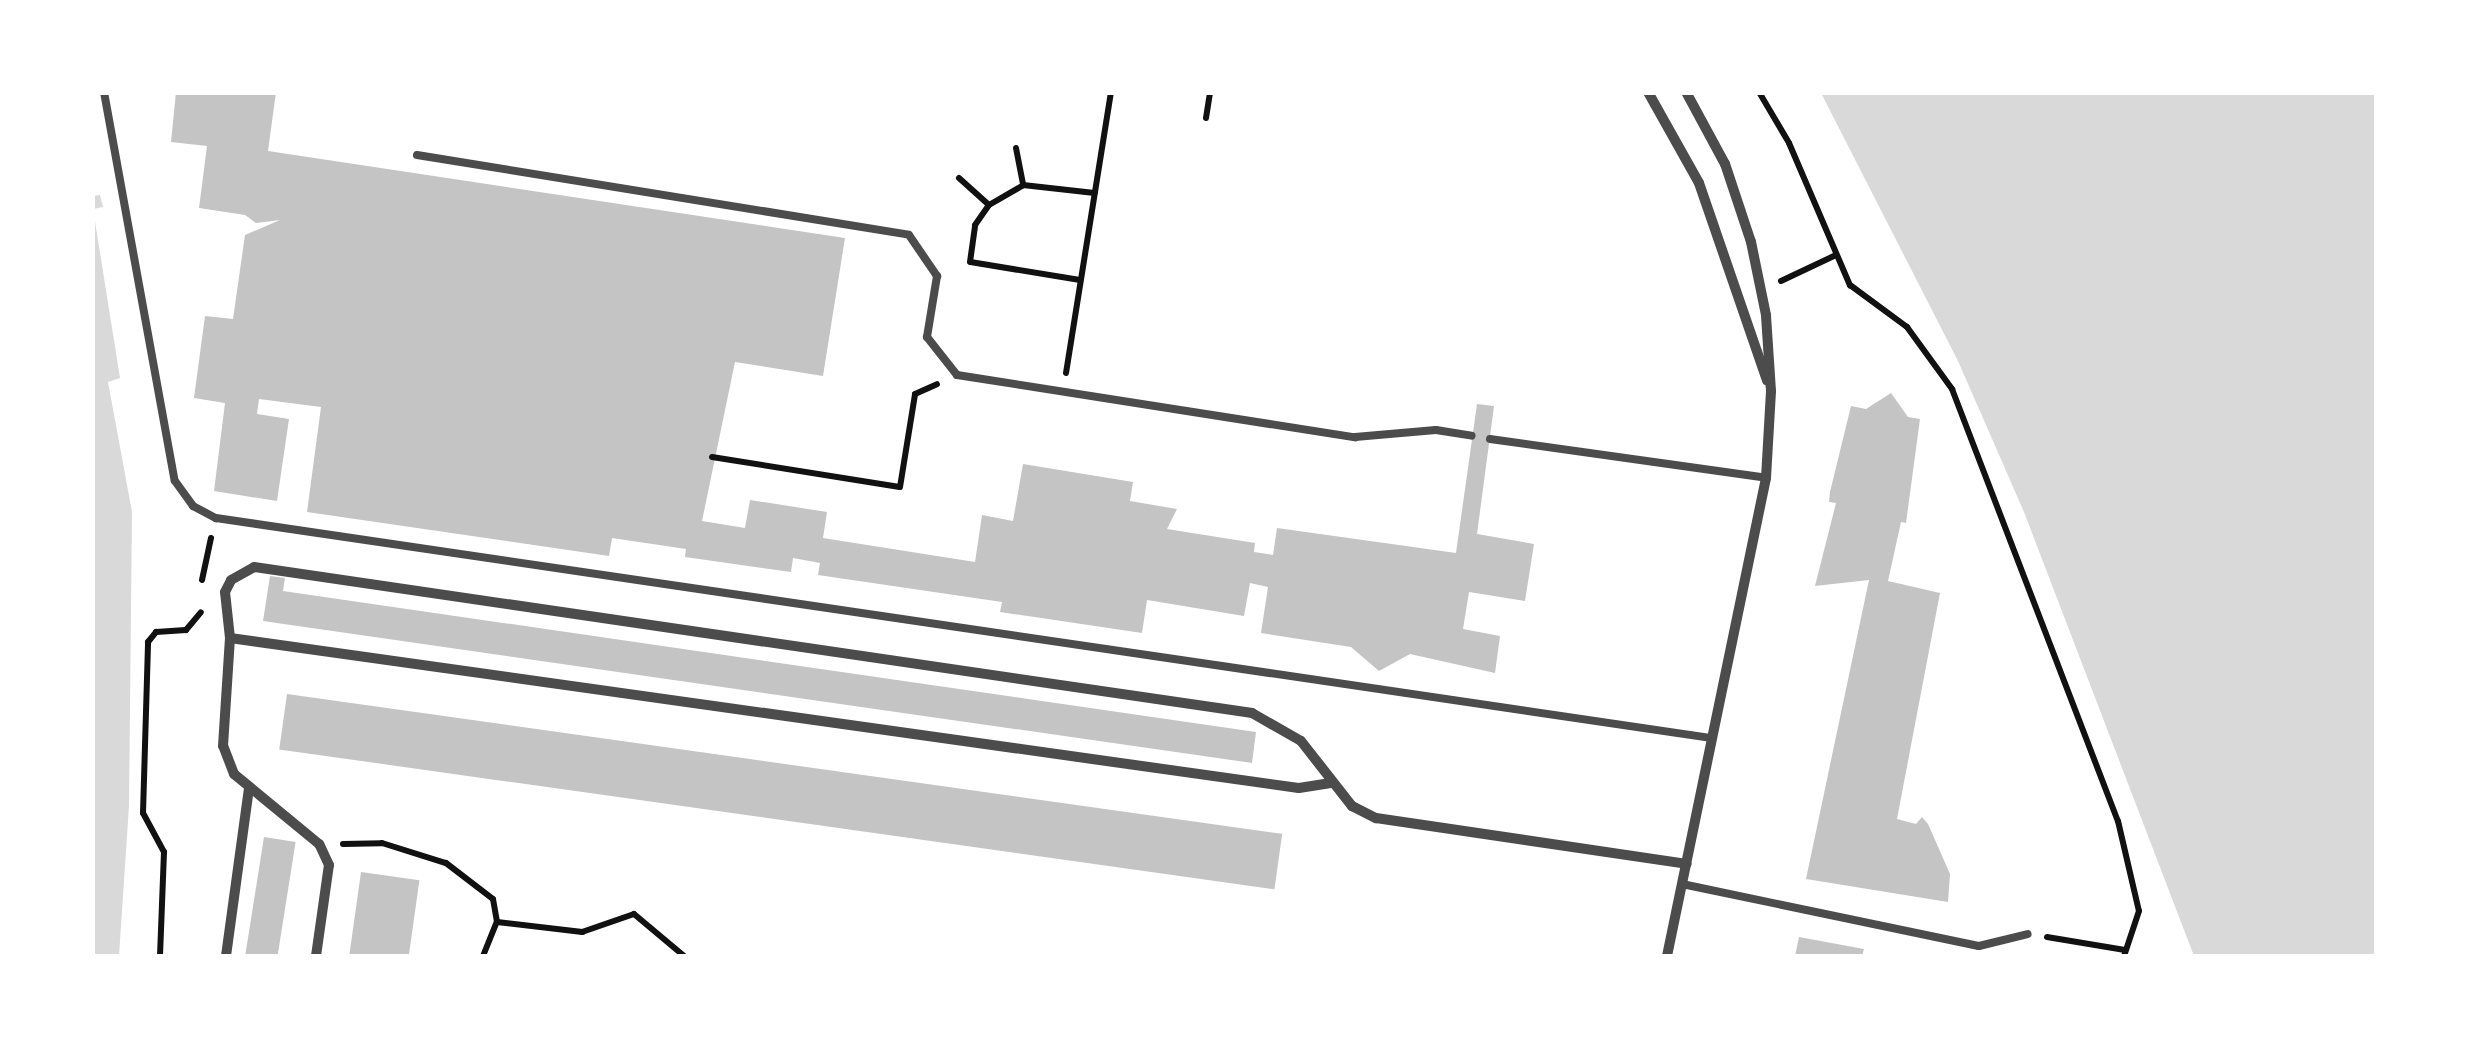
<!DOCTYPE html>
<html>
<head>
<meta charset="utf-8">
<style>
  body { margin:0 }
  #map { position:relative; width:2469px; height:1049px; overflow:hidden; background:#fff; font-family:Karla,sans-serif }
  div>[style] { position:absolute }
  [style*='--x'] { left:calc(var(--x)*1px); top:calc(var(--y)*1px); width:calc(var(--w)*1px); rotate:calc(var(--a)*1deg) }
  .water>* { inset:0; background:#d9d9d9 }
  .building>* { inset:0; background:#c4c4c4; transform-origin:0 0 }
  .path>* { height:6px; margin:-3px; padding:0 3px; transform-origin:3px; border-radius:3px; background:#111 }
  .service>* { height:8px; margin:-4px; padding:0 4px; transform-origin:4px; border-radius:4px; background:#4c4c4c }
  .minor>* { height:10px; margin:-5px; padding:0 5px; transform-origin:5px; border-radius:5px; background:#4c4c4c }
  span { translate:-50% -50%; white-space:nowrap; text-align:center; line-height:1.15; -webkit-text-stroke:10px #fff; paint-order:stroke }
  .frame { position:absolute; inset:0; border:95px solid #fff; pointer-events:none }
</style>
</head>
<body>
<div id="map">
  <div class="water">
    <div style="clip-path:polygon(1821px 93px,2376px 93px,2376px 956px,2194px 956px,2024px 512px,1958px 361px)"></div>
    <div style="clip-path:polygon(100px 195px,103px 207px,93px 209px,120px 378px,108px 382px,132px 512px,129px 806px,119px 956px,92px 956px,92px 196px)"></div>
  </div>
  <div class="building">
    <div style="clip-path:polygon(176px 92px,276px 92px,268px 151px,845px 238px,823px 376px,735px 362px,702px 521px,745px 528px,750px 500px,827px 512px,823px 538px,975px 562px,982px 515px,1013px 521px,1023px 464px,1133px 482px,1130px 501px,1177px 509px,1167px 529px,1255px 543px,1254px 552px,1273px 555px,1277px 528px,1456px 553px,1477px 404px,1494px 406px,1477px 534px,1534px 544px,1525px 601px,1469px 592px,1463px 629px,1500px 636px,1495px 673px,1410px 654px,1379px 671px,1351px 647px,1261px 633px,1268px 587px,1250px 583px,1244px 616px,1147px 600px,1142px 633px,1000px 612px,1002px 602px,818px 575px,820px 563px,793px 558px,791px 572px,685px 557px,686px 549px,612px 538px,609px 556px,307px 512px,321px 407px,259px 399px,257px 414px,289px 419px,277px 501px,214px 491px,225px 403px,194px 398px,205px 316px,233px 319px,245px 235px,280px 220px,256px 223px,245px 215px,199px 208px,207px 146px,171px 142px)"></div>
    <div style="clip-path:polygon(1891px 393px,1908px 417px,1920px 419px,1906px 523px,1901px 522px,1888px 581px,1940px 593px,1897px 819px,1916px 824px,1922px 817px,1928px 824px,1950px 874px,1948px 902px,1806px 879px,1869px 580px,1815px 586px,1836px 503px,1829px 502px,1830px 492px,1851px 406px,1866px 409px)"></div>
    <div style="clip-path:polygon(270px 576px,285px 578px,283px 591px,1256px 732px,1252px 763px,263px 621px)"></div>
    <div style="left:287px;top:694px;width:1005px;height:56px;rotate:8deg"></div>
    <div style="left:264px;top:837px;width:32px;height:120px;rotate:9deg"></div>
    <div style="left:361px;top:872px;width:59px;height:85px;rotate:8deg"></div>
    <div style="clip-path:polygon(1799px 937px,1864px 949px,1862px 956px,1795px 956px)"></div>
  </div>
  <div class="path">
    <div style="--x:1759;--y:92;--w:59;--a:59.5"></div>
    <div style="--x:1789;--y:143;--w:155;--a:66.8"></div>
    <div style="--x:1850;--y:285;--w:71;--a:36.4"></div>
    <div style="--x:1907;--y:327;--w:77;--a:54"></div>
    <div style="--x:1952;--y:389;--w:463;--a:69"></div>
    <div style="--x:2118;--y:821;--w:92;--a:76.9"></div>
    <div style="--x:2139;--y:911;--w:47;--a:108.4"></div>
    <div style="--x:1206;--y:118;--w:26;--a:-81"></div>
    <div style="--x:1016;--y:148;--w:38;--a:79"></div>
    <div style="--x:959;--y:178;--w:40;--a:42"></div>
    <div style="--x:1080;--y:280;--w:111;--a:-170.7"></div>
    <div style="--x:970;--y:262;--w:37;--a:-82"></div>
    <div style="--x:975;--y:225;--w:24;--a:-55"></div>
    <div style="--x:989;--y:205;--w:39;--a:-30"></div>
    <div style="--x:1023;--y:185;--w:72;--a:6.3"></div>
    <div style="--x:1781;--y:281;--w:59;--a:-25.3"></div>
    <div style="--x:1066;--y:373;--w:285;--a:-80.9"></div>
    <div style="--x:712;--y:457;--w:190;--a:9.1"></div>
    <div style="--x:900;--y:487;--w:94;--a:-80.8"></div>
    <div style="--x:915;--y:394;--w:24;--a:-24"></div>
    <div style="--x:202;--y:580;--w:43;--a:-77.9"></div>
    <div style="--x:343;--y:844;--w:39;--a:-1"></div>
    <div style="--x:382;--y:843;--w:67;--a:17.4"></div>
    <div style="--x:446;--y:863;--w:59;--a:37.5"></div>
    <div style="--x:493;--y:899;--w:23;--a:80"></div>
    <div style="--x:2047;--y:937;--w:79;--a:9.5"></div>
    <div style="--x:160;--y:956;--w:104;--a:-87.8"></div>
    <div style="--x:164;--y:852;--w:44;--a:-118.3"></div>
    <div style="--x:143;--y:813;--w:171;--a:-88.3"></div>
    <div style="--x:148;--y:642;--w:13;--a:-51"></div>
    <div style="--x:156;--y:632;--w:30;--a:-4"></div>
    <div style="--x:186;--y:630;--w:23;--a:-50"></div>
    <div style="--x:483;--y:956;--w:37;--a:-68"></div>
    <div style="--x:497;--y:922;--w:86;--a:6.7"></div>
    <div style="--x:582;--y:932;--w:55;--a:-19.1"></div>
    <div style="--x:634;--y:914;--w:65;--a:40"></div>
  </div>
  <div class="service">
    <div style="--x:104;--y:92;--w:395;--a:79.7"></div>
    <div style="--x:175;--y:481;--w:31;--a:54"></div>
    <div style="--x:193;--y:506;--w:26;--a:28"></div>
    <div style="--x:216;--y:518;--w:1512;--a:8.37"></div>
    <div style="--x:417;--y:155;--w:498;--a:9.2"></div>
    <div style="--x:909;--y:235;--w:50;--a:55.7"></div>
    <div style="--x:937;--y:276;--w:62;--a:99.3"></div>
    <div style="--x:927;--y:337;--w:48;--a:51.7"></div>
    <div style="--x:957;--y:375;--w:403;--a:8.9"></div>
    <div style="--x:1355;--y:437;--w:81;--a:-4.9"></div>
    <div style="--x:1436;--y:430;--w:36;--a:9"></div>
    <div style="--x:1490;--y:439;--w:279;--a:8"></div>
    <div style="--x:1682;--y:884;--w:303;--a:11.8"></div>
    <div style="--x:1979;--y:946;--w:50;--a:-13.8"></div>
  </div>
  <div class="minor">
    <div style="--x:1648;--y:92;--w:104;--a:60.7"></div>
    <div style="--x:1699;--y:183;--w:209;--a:71"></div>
    <div style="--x:230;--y:638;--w:1079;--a:7.99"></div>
    <div style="--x:1299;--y:788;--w:32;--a:-9"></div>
    <div style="--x:226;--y:956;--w:169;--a:-82.2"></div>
    <div style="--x:316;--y:956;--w:92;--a:-81.9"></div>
    <div style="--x:329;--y:865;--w:23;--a:-115"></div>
    <div style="--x:319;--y:844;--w:110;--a:-140.5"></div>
    <div style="--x:234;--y:774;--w:30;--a:-111"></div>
    <div style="--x:223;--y:746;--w:108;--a:-86.3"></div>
    <div style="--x:230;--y:638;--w:46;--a:-96.2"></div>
    <div style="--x:225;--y:592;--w:13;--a:-63"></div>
    <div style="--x:231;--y:580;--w:26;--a:-29"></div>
    <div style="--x:254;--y:567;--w:1009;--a:8.32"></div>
    <div style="--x:1252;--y:713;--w:56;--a:29.7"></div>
    <div style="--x:1301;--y:741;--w:83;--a:51.9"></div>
    <div style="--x:1352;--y:806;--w:27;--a:27"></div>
    <div style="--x:1376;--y:818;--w:314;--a:8.4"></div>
    <div style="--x:1667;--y:956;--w:488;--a:-78.3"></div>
    <div style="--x:1766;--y:478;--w:87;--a:-86.7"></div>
    <div style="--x:1771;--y:391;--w:76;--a:-93.8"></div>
    <div style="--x:1766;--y:315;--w:75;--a:-101.6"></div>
    <div style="--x:1751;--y:242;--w:82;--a:-108.4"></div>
    <div style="--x:1725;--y:164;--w:82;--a:-118.4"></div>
  </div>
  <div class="frame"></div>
</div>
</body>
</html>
